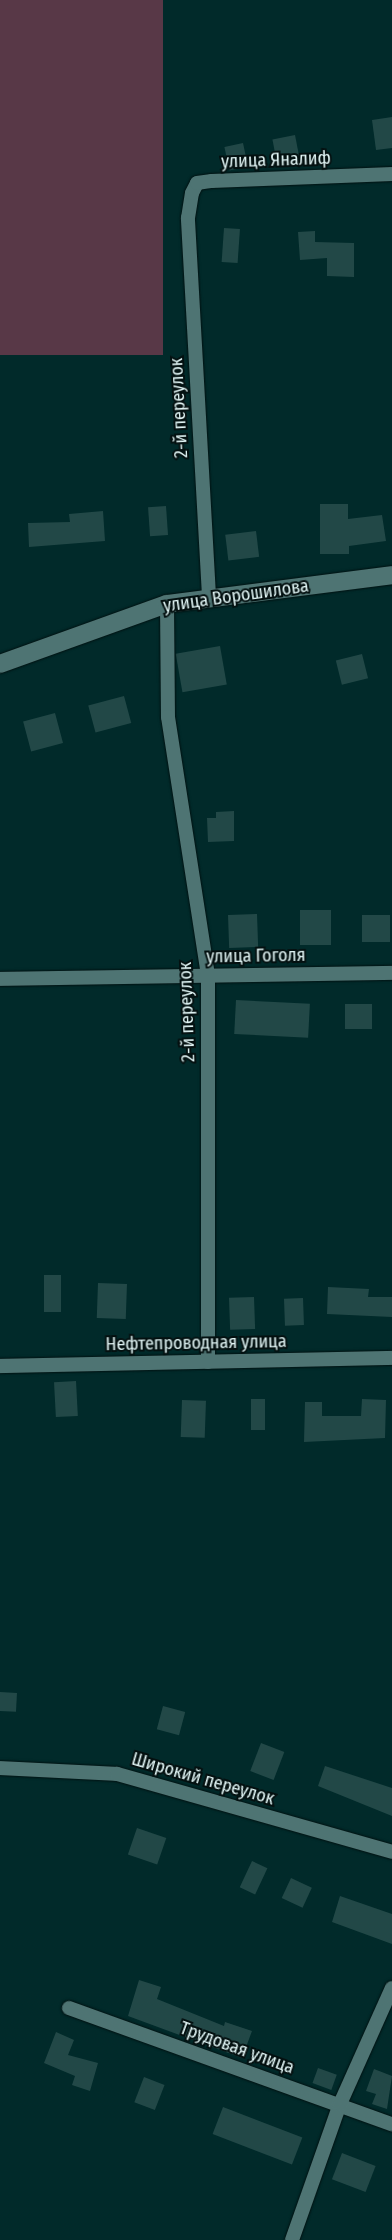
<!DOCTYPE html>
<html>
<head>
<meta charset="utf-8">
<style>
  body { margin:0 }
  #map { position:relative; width:392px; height:2240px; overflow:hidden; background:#012a2a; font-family:"Fira Sans Condensed",sans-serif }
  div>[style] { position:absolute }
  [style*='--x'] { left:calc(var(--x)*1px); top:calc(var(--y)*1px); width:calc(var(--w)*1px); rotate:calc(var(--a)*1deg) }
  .green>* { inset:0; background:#583847; transform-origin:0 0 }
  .building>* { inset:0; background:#224847; transform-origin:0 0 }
  .roads { filter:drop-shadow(0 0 1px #011) drop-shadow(0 0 1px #011) }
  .minor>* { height:14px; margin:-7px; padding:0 7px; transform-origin:7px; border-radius:7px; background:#4e7473 }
  .tertiary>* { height:18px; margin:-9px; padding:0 9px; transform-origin:9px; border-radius:9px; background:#4e7473 }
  span { translate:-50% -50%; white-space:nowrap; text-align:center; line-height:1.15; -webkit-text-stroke:4px #031010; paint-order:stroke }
  .street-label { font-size:18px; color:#e1f5f5 }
</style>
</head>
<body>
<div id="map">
  <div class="green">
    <div style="left:0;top:0;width:163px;height:355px"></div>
  </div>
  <div class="building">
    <div style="clip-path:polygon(392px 117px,392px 148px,376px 150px,372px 120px)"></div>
    <div style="left:295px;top:135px;width:26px;height:23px;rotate:79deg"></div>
    <div style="left:243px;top:143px;width:24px;height:19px;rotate:78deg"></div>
    <div style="left:224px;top:228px;width:16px;height:34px;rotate:4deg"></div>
    <div style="clip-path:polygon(315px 231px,315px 242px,354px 243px,354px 277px,327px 276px,327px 258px,300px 260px,298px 232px)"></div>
    <div style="clip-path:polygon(320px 504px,348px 504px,348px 519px,382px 515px,386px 541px,349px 546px,349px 554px,320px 554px)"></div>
    <div style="left:166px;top:506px;width:29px;height:18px;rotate:86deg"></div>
    <div style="clip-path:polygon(103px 511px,105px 541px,29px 547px,28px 523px,70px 522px,69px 514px)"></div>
    <div style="left:256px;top:531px;width:26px;height:31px;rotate:83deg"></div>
    <div style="left:220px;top:646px;width:39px;height:45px;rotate:80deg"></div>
    <div style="left:362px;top:654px;width:25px;height:27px;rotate:76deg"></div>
    <div style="left:124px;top:696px;width:28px;height:37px;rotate:75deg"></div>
    <div style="left:55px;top:713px;width:31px;height:33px;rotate:75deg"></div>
    <div style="clip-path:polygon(234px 811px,234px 841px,208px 842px,207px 818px,216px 818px,216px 812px)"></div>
    <div style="left:300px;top:910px;width:31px;height:35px"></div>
    <div style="left:257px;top:914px;width:33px;height:29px;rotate:88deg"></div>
    <div style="left:390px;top:915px;width:27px;height:28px;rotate:90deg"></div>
    <div style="left:236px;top:1000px;width:74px;height:34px;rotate:3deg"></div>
    <div style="left:345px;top:1004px;width:27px;height:25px"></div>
    <div style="left:44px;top:1275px;width:17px;height:37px"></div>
    <div style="left:98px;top:1283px;width:29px;height:35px;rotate:2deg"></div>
    <div style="clip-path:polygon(328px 1287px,369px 1289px,368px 1297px,392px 1297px,392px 1317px,327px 1314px)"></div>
    <div style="left:254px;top:1297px;width:32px;height:25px;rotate:88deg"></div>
    <div style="left:303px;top:1298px;width:27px;height:19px;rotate:88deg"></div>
    <div style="left:76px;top:1381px;width:35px;height:22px;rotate:87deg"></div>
    <div style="left:251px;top:1399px;width:14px;height:31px"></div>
    <div style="clip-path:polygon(362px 1399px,386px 1400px,385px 1438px,304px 1442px,305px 1402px,322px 1402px,322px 1416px,361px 1416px)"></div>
    <div style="left:182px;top:1400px;width:24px;height:37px;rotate:2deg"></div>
    <div style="left:0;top:1692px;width:17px;height:19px;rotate:3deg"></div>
    <div style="left:163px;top:1706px;width:23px;height:24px;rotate:15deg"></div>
    <div style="left:261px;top:1743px;width:25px;height:30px;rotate:21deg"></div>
    <div style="clip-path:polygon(325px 1766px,392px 1788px,392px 1816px,318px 1786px)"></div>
    <div style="left:137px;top:1828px;width:31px;height:28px;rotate:19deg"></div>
    <div style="left:252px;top:1861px;width:17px;height:29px;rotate:25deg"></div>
    <div style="left:291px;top:1878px;width:23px;height:22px;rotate:25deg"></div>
    <div style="clip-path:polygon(340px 1896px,392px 1914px,392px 1944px,332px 1922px)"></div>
    <div style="clip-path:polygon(139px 1980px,161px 1987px,157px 1999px,224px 2026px,225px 2022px,252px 2031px,242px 2058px,128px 2016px)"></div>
    <div style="clip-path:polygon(56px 2032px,74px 2040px,68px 2055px,98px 2063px,90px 2091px,72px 2085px,75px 2076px,44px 2063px)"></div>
    <div style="left:318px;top:2068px;width:20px;height:16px;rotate:20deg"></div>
    <div style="clip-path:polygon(374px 2069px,392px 2076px,387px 2109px,372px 2104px,376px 2094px,366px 2091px)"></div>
    <div style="left:144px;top:2077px;width:22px;height:27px;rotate:21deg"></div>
    <div style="left:223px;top:2107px;width:85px;height:29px;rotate:21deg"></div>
    <div style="left:342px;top:2153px;width:36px;height:28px;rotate:21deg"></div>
  </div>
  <div class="roads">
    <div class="minor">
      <div style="--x:209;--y:596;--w:379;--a:-93.2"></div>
      <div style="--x:188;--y:218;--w:25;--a:-81"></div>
      <div style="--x:192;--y:193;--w:11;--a:-63"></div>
      <div style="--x:197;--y:183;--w:15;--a:-8"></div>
      <div style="--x:212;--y:181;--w:180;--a:-2.2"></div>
      <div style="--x:167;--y:604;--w:113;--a:89.5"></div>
      <div style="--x:168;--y:717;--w:262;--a:81.2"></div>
      <div style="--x:208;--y:976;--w:386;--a:90"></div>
      <div style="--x:0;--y:979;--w:392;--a:-0.9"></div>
      <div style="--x:0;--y:1366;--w:392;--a:-1.2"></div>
      <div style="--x:0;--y:1768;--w:117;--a:2.9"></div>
      <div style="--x:117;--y:1774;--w:286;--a:15.8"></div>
      <div style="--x:69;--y:2008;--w:343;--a:19.8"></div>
      <div style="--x:292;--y:2240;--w:144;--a:-70.6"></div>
      <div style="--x:340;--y:2104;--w:127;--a:-65.9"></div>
    </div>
    <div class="tertiary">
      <div style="--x:0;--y:664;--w:177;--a:-19.8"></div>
      <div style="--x:167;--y:604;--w:227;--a:-7.3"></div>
    </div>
  </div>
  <div class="street-label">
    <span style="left:276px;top:160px;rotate:-2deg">улица Яналиф</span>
    <span style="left:179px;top:408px;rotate:-93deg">2-й переулок</span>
    <span style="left:236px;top:596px;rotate:-8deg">улица Ворошилова</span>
    <span style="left:256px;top:956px;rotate:-1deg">улица Гоголя</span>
    <span style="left:187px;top:1012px;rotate:-92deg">2-й переулок</span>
    <span style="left:196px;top:1343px;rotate:-1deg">Нефтепроводная улица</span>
    <span style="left:203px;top:1779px;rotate:16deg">Широкий переулок</span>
    <span style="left:237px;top:2048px;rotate:20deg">Трудовая улица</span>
  </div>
</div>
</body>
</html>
